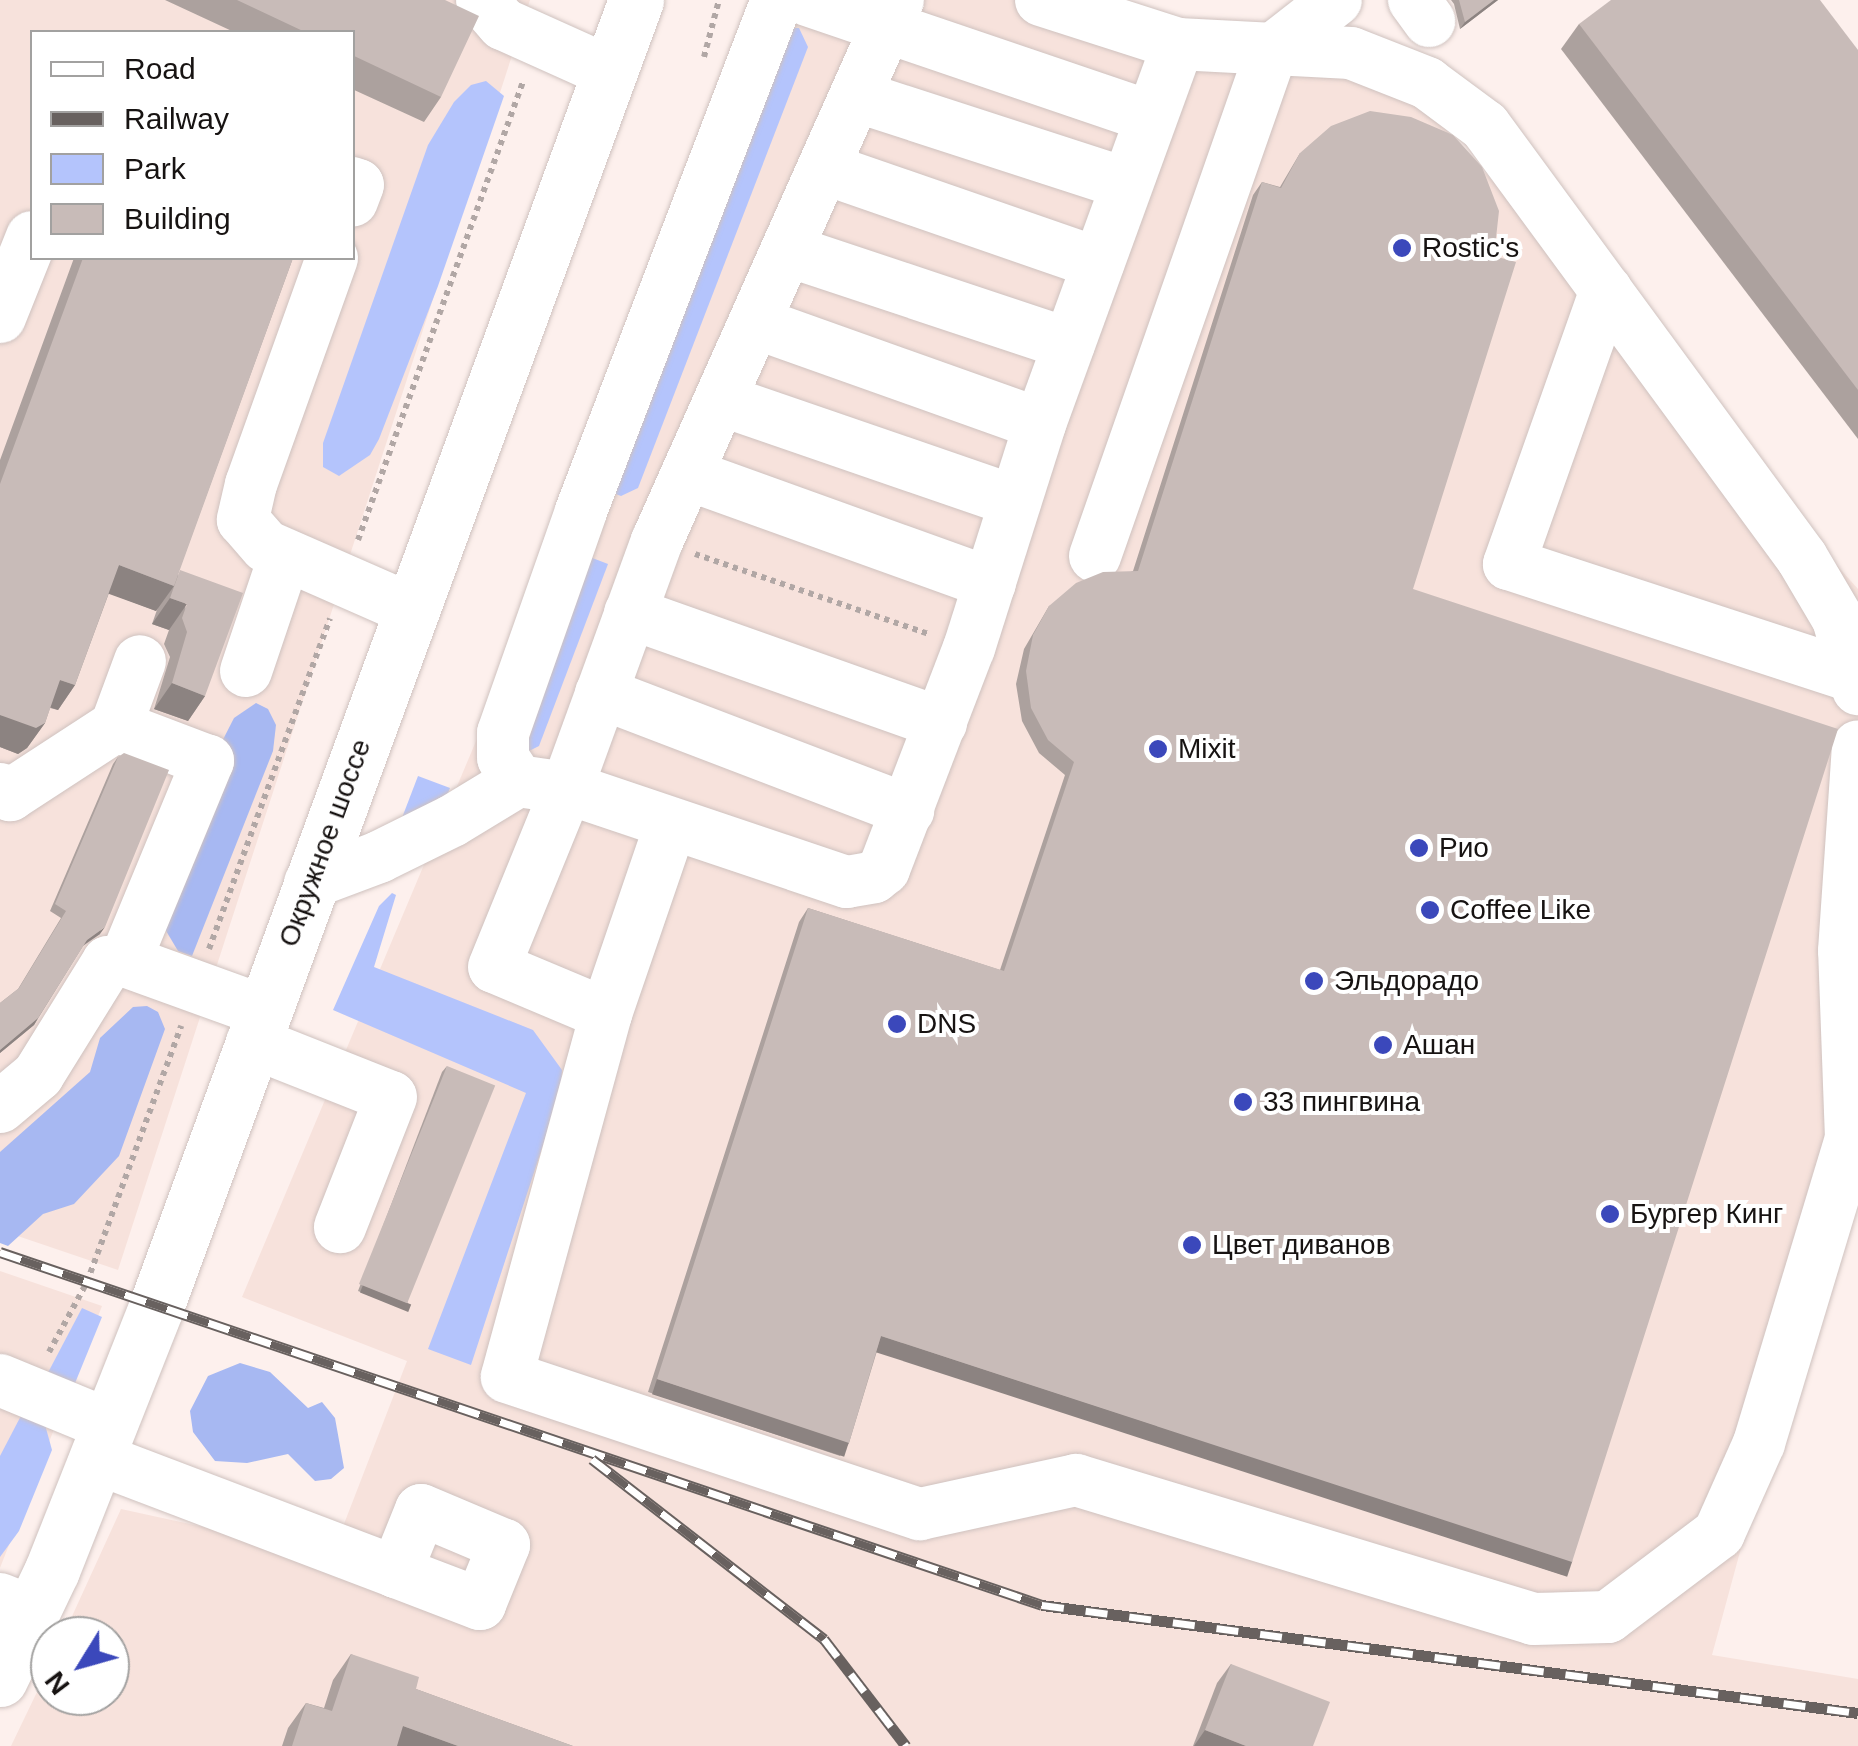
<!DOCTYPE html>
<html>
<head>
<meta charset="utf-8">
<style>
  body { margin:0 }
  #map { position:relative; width:1858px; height:1746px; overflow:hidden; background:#fdf0ed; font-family:Arial,sans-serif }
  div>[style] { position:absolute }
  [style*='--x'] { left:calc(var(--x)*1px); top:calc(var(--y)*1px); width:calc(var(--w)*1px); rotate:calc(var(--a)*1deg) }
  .built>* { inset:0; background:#f7e2dc }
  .green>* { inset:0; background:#b4c4fc }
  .forest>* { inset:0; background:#a7b8f2 }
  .path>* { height:6px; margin-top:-3px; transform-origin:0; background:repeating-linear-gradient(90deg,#b1a7a5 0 5px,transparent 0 10px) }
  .roads { filter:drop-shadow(0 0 2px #cfc2bf) drop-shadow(0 0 2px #cfc2bf) }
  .minor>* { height:52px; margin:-26px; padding:0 26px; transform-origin:26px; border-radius:26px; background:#fff }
  .major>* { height:55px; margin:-27.5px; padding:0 27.5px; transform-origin:27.5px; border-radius:27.5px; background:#fff }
  .rail>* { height:11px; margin-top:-5.5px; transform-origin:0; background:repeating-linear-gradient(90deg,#fff 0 22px,#68615f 0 44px); box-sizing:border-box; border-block:2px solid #68615f }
  .wall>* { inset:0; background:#aca19e }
  .shaded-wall>* { inset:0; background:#8c8381; transform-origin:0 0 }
  .building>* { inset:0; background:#c8bbb8; transform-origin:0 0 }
  .dots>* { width:28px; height:28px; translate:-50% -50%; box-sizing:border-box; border:5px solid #fff; border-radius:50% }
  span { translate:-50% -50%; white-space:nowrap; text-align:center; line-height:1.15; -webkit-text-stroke:8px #fff; paint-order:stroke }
  .poi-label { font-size:28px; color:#171312 }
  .left { translate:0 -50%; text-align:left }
  .street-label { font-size:28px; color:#171312 }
  .legend { position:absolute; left:30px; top:30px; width:325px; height:230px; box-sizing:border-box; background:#fff; border:2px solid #a2a1a0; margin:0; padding:12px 18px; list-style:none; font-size:30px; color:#171312 }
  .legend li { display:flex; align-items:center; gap:20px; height:50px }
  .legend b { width:50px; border:2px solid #a2a1a0 }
  .north { position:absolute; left:30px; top:1616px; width:100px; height:100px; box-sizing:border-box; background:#fff; border:2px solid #a2a1a0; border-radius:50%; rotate:233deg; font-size:28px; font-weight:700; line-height:40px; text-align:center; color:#171312 }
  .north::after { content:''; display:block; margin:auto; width:35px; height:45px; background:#3b48bb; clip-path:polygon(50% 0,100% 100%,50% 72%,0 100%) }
</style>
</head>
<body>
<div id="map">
  <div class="built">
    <div style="clip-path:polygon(evenodd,0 0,530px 0,118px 1270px,0 1230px,0 0,32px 32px,352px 32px,352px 258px,32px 258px,32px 32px)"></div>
    <div style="clip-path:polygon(788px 0,1116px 0,1410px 89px,1858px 589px,1858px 1117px,1712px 1655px,1858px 1679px,1858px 1746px,11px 1746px,50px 1665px,50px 1696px,110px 1696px,110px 1636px,63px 1636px,121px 1509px,332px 1555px,407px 1361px,242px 1297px)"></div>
    <div style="clip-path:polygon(0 1271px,102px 1306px,0 1568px)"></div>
  </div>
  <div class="green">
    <div style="clip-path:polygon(789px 28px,799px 28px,808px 47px,638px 488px,621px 496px,613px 493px)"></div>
    <div style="clip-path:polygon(486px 81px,504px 96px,438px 286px,379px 439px,370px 455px,339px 476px,323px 467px,323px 443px,428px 145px,454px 102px,471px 85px)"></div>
    <div style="clip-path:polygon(582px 554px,608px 564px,539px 746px,525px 753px)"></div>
    <div style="clip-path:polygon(418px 776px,450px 788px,444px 803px,400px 823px)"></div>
    <div style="clip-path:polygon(392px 893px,396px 895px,374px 967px,533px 1030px,562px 1070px,561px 1090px,471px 1365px,428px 1349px,526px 1093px,333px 1010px,379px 906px)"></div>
    <div style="clip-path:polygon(82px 1308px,102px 1317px,71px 1393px,42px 1384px)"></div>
    <div style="clip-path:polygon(24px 1410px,44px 1421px,52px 1450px,19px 1531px,0 1557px,0 1456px)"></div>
  </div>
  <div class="forest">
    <div style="clip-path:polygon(256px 703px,268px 709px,276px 725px,273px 751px,192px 956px,178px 951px,162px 924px,211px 763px,234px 718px)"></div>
    <div style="clip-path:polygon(147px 1006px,158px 1012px,165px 1029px,119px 1156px,74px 1204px,43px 1214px,8px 1246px,0 1243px,0 1152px,90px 1072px,100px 1038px,133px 1007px)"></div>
    <div style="clip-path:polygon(240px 1363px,270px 1372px,308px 1408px,322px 1402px,335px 1418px,344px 1468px,331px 1479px,315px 1481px,288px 1454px,247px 1463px,215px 1461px,193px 1432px,190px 1411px,208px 1376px)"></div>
  </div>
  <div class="path">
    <div style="--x:704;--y:57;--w:59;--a:-75.3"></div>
    <div style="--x:358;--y:540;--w:488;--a:-70.2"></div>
    <div style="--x:695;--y:554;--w:247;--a:18.9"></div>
    <div style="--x:209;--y:949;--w:352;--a:-69.9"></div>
    <div style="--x:49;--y:1352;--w:80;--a:-61.5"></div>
    <div style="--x:87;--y:1282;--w:273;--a:-69.8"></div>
  </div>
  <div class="roads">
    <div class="minor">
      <div style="--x:482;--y:0;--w:32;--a:49"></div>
      <div style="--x:503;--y:24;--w:117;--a:24.2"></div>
      <div style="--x:807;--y:0;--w:363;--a:18.8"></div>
      <div style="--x:1041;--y:0;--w:144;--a:17.8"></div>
      <div style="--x:1178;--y:44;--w:173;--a:3"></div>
      <div style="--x:1351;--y:53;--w:82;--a:21.5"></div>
      <div style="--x:1427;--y:83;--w:72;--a:36.6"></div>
      <div style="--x:1485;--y:126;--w:536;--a:53.73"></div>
      <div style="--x:1802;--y:558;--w:71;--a:59.5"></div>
      <div style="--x:1838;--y:619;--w:73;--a:74.1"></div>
      <div style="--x:1414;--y:0;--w:26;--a:54"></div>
      <div style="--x:859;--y:97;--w:281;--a:18"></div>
      <div style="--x:826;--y:169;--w:288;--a:19.1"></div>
      <div style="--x:352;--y:183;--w:6;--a:18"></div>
      <div style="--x:358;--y:185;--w:17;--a:111"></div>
      <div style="--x:789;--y:251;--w:295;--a:18.4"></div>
      <div style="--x:332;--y:258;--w:240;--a:109.7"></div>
      <div style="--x:251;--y:484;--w:37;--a:103"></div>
      <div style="--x:243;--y:520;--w:35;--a:49"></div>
      <div style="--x:266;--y:546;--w:159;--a:23.7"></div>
      <div style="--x:1606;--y:290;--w:291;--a:109.5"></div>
      <div style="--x:1509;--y:564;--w:364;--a:18.1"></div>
      <div style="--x:0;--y:317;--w:86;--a:-68.2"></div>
      <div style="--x:756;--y:323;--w:301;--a:19.6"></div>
      <div style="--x:721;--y:400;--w:311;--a:19"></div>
      <div style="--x:687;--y:474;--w:322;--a:19.8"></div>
      <div style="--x:1095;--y:556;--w:536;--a:-70.72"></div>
      <div style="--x:1272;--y:50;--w:81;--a:-38"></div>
      <div style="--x:630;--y:613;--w:330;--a:19.5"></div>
      <div style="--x:246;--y:671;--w:122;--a:-71.4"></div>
      <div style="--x:601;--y:693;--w:329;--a:20.9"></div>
      <div style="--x:518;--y:781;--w:27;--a:-123"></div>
      <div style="--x:503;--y:758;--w:25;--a:-90"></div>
      <div style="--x:503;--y:733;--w:235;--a:-70.6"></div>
      <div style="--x:581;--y:511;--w:547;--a:-69.02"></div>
      <div style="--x:0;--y:789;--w:12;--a:31"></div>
      <div style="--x:10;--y:795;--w:126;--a:-33.1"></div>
      <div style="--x:671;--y:824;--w:201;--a:108.9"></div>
      <div style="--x:606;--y:1014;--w:121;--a:-157.2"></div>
      <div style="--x:494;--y:967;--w:193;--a:-67.8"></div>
      <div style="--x:567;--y:788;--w:263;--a:-70"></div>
      <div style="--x:657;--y:541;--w:592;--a:-65.99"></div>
      <div style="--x:310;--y:883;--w:74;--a:-20.6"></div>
      <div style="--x:379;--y:857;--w:81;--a:-26.3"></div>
      <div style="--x:452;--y:821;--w:77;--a:-31.2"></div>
      <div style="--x:518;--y:781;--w:49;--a:8.1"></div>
      <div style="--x:567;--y:788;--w:295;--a:18.6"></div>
      <div style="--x:847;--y:882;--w:27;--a:-10"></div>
      <div style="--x:874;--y:877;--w:13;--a:-39"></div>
      <div style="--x:884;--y:869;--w:237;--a:-69"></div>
      <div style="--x:969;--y:648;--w:235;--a:-72.4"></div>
      <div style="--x:1040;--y:424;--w:404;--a:-70"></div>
      <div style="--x:125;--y:961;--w:217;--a:-67.5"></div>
      <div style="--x:208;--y:761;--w:98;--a:-159.2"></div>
      <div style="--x:116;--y:726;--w:69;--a:-69.7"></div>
      <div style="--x:606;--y:1014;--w:376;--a:105.3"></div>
      <div style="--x:507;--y:1377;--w:435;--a:18.4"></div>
      <div style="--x:920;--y:1514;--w:160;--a:-12.3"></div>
      <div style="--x:1076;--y:1480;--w:478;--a:16.9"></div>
      <div style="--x:1533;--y:1619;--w:75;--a:-1.5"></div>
      <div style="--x:1608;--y:1617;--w:139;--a:-37.1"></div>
      <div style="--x:1719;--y:1533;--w:98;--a:-66"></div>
      <div style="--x:1759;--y:1443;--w:318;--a:-73.2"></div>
      <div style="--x:1851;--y:1139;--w:188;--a:-92.1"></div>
      <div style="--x:1844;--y:951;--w:205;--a:-86.1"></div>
      <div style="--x:252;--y:1042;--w:149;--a:21.6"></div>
      <div style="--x:391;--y:1097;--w:140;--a:111.4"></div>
      <div style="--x:0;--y:1107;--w:50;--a:-40.1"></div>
      <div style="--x:38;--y:1075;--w:133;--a:-58.2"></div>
      <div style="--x:108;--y:962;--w:17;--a:-3"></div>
      <div style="--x:125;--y:961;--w:147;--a:19.9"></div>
      <div style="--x:0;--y:1380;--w:118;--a:22.4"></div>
      <div style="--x:96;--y:1458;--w:321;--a:20.8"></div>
      <div style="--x:396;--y:1572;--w:90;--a:20.9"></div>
      <div style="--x:480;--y:1604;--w:64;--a:-67.9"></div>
      <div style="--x:504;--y:1545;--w:90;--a:-157.1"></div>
      <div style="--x:421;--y:1510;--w:67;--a:112"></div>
      <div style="--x:0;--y:1599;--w:35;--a:22"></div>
    </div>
    <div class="major">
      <div style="--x:0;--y:1679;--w:121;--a:-64.5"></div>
      <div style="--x:52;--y:1570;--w:283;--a:-68.4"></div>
      <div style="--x:156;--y:1307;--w:1392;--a:-69.83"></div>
    </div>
  </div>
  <div class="rail">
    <div style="--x:0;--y:1252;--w:1100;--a:18.71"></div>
    <div style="--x:1042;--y:1605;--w:823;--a:7.54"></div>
    <div style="--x:592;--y:1459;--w:294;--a:37.8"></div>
    <div style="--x:824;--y:1639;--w:135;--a:52.5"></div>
  </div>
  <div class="wall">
    <div style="clip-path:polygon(165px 0,445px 0,441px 97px,424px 122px,352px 89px,352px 32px,234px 32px)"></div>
    <div style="clip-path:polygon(1451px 0,1498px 0,1460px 29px,1454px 4px)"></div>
    <div style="clip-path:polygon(1579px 24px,1858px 50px,1858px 439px,1561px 49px)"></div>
    <div style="clip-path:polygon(1300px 153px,1413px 589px,1572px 1562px,1563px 1575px,877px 1351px,849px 1443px,840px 1456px,648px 1392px,799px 922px,808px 908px,1000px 970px,1065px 775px,1039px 753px,1022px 721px,1016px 684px,1024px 649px,1049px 606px,1133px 571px,1253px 195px,1262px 182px,1280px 187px)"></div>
    <div style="clip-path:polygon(74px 258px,293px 258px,178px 573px,205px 696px,188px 721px,154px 709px,170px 657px,164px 644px,169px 630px,152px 624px,158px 607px,156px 611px,109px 593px,75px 685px,58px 710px,50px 708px,45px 723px,27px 748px,18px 754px,0 747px,0 460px)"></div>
    <div style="clip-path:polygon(118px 757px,100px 934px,83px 946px,34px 1025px,0 1053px,0 1003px,18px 989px,61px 918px,50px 911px,113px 764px)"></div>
    <div style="clip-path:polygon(447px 1066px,406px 1310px,358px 1291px,442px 1072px)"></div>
    <div style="clip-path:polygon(351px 1654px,416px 1689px,573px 1746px,282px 1746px,288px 1728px,306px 1703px,324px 1708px,333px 1680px)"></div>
    <div style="clip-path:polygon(1231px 1664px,1313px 1746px,1193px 1746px,1217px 1683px)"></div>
  </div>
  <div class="shaded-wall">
    <div style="clip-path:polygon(1494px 0,1498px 0,1460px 29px,1465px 22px)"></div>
    <div style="clip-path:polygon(119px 565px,174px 586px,156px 611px,101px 591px)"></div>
    <div style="clip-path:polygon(170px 598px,187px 604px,169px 630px,152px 624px)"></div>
    <div style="clip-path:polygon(60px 680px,75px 685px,58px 710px,43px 705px)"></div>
    <div style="clip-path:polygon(172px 683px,205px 696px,188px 721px,154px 709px)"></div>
    <div style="clip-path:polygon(0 715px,45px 723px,27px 748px,18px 754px,0 747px)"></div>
    <div style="clip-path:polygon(105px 927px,100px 934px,82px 946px,87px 940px)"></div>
    <div style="clip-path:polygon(38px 1018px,34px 1025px,0 1053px,0 1050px)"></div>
    <div style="left:363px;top:1285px;width:52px;height:8px;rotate:22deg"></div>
    <div style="left:881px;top:1336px;width:727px;height:17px;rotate:18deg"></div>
    <div style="left:657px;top:1379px;width:202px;height:16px;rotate:18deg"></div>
    <div style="clip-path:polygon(403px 1726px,458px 1746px,389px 1746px)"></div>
    <div style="clip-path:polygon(1205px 1730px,1246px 1746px,1194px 1746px)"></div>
  </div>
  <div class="building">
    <div style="clip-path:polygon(237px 0,445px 0,479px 16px,441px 97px,352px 55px,352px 32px,305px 32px)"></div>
    <div style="clip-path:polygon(1459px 0,1494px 0,1465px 22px)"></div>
    <div style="clip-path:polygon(1611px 0,1820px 0,1858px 50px,1858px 390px,1579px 24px)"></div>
    <div style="clip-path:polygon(1370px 111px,1411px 117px,1453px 135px,1482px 167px,1499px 211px,1494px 256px,1516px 262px,1413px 589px,1838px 729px,1572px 1562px,881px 1336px,849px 1443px,657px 1379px,808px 908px,1004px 971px,1074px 762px,1048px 740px,1031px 708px,1026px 671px,1033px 635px,1049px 606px,1076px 583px,1103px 572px,1138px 571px,1262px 182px,1281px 188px,1300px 153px,1331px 126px)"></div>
    <div style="clip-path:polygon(83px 258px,293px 258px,174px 586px,119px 565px,75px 685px,60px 680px,45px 723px,36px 728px,0 715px,0 484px)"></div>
    <div style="clip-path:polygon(180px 570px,243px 593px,205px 696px,172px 683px,187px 632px,182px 618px,187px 604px,170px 598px)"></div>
    <div style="clip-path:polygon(124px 753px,169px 770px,105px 927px,87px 940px,38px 1018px,0 1050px,0 1003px,19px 988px,66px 911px,55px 904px,118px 757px)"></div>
    <div style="left:447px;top:1066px;width:52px;height:235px;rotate:22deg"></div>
    <div style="clip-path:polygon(351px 1654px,419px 1677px,416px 1689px,573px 1746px,458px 1746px,403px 1726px,397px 1746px,292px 1746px,306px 1703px,332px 1711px)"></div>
    <div style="clip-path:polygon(1231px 1664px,1330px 1702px,1313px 1746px,1246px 1746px,1205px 1730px)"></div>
  </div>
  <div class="dots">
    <div style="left:1402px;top:248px;background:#3b48bb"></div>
    <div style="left:1158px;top:749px;background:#3b48bb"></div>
    <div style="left:1419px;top:848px;background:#3b48bb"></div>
    <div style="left:1430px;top:910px;background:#3b48bb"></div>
    <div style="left:1314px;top:981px;background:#3b48bb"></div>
    <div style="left:897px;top:1024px;background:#3b48bb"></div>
    <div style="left:1383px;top:1045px;background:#3b48bb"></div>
    <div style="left:1243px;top:1102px;background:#3b48bb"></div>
    <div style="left:1610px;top:1214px;background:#3b48bb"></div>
    <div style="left:1192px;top:1245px;background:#3b48bb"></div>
  </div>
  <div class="poi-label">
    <span class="left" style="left:1422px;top:248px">Rostic's</span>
    <span class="left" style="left:1178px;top:749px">Mixit</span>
    <span class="left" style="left:1439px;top:848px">Рио</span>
    <span class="left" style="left:1450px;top:910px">Coffee Like</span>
    <span class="left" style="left:1334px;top:981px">Эльдорадо</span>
    <span class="left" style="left:917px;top:1024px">DNS</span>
    <span class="left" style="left:1403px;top:1045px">Ашан</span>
    <span class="left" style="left:1263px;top:1102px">33 пингвина</span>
    <span class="left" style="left:1630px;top:1214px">Бургер Кинг</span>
    <span class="left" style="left:1212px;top:1245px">Цвет диванов</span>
  </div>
  <div class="street-label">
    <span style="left:325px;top:843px;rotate:-70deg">Окружное шоссе</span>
  </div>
  <ul class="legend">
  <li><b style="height:12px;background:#fff"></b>Road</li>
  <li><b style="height:12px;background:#68615f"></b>Railway</li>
  <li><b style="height:28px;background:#b4c4fc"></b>Park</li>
  <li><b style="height:28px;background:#c8bbb8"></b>Building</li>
  </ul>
  <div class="north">N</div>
</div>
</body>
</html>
